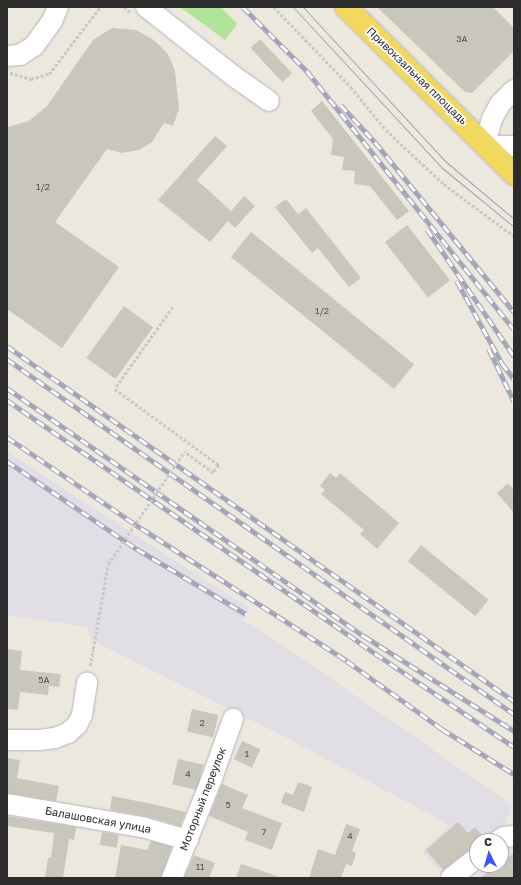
<!DOCTYPE html>
<html>
<head>
<meta charset="utf-8">
<style>
  body { margin:0 }
  #map { position:relative; width:521px; height:885px; overflow:hidden; background:#ede8de; font-family:"Golos Text",sans-serif }
  div>[style] { position:absolute }
  [style*='--x'] { left:calc(var(--x)*1px); top:calc(var(--y)*1px); width:calc(var(--w)*1px); rotate:calc(var(--a)*1deg) }
  .industrial>* { inset:0; background:#e1dee6 }
  .green>* { inset:0; background:#afe49a }
  .building>* { inset:0; background:#c9c6bc; transform-origin:0 0 }
  .path>* { height:2.5px; margin-top:-1.25px; transform-origin:0; background:repeating-linear-gradient(90deg,#c8c8c8 0 3px,transparent 0 5px) }
  .roads { filter:drop-shadow(0 0 1px #b2b3bf) drop-shadow(0 0 1px #b2b3bf) }
  .minor>* { height:20px; margin:-10px; padding:0 10px; transform-origin:10px; border-radius:10px; background:#fff }
  .major>* { height:22px; margin:-11px; padding:0 11px; transform-origin:11px; border-radius:11px; background:#f2d85e }
  .tram>* { height:1px; margin:-0.5px; padding:0 0.5px; transform-origin:0.5px; border-radius:0.5px; background:#a0a2b6 }
  .rail>* { height:4.5px; margin-top:-2.25px; transform-origin:0; background:repeating-linear-gradient(90deg,#fff 0 9px,#a0a2b6 0 18px); box-sizing:border-box; border-block:1px solid #a0a2b6 }
  .path-bridge>* { height:2.5px; margin-top:-1.25px; transform-origin:0; background:repeating-linear-gradient(90deg,#c8c8c8 0 3px,transparent 0 5px) }
  span { translate:-50% -50%; white-space:nowrap; text-align:center; line-height:1.15; -webkit-text-stroke:3.5px #fff; paint-order:stroke }
  .number-label { font-size:9px; color:#535250 }
  .number-label span { -webkit-text-stroke-width:0 }
  .street-label { font-size:11px; color:#2c2c2c }
  .frame { position:absolute; inset:0; border:8px solid #2c2c2c; pointer-events:none }
  .north { position:absolute; left:469px; top:833px; width:40px; height:40px; box-sizing:border-box; background:#fff; border:1px solid #ababab; border-radius:50%; rotate:355deg; font-size:11px; font-weight:700; line-height:16px; text-align:center; color:#2c2c2c }
  .north::after { content:''; display:block; margin:auto; width:14px; height:18px; background:#3d55fc; clip-path:polygon(50% 0,100% 100%,50% 72%,0 100%) }
</style>
</head>
<body>
<div id="map">
  <div class="industrial">
    <div style="clip-path:polygon(7px 452px,249px 608px,243px 620px,323px 673px,512px 805px,504px 829px,490px 841px,477px 841px,477px 852px,445px 878px,422px 851px,450px 825px,287px 738px,91px 640px,87px 627px,7px 615px)"></div>
    <div style="clip-path:polygon(514px 847px,514px 878px,475px 878px,491px 865px,501px 865px,501px 857px)"></div>
  </div>
  <div class="green">
    <div style="clip-path:polygon(180px 7px,221px 7px,237px 24px,225px 40px)"></div>
  </div>
  <div class="building">
    <div style="clip-path:polygon(377px 7px,493px 7px,514px 28px,514px 51px,472px 93px,465px 92px)"></div>
    <div style="clip-path:polygon(112px 28px,136px 30px,155px 41px,168px 54px,175px 71px,179px 109px,173px 126px,164px 123px,152px 142px,139px 150px,122px 153px,107px 149px,55px 222px,119px 267px,62px 348px,7px 309px,7px 127px,29px 121px,47px 106px,93px 40px)"></div>
    <div style="left:260px;top:39px;width:47px;height:13px;rotate:47deg"></div>
    <div style="clip-path:polygon(322px 101px,409px 211px,397px 220px,370px 186px,354px 184px,355px 171px,342px 170px,344px 157px,331px 155px,333px 139px,311px 111px)"></div>
    <div style="clip-path:polygon(215px 136px,227px 146px,197px 180px,231px 211px,244px 196px,255px 206px,235px 228px,228px 221px,210px 242px,158px 200px)"></div>
    <div style="clip-path:polygon(286px 199px,298px 214px,306px 208px,361px 278px,349px 287px,318px 248px,312px 253px,275px 207px)"></div>
    <div style="left:407px;top:225px;width:70px;height:28px;rotate:52deg"></div>
    <div style="left:251px;top:232px;width:210px;height:32px;rotate:39deg"></div>
    <div style="left:124px;top:306px;width:36px;height:64px;rotate:36deg"></div>
    <div style="clip-path:polygon(330px 473px,336px 478px,340px 473px,399px 523px,377px 549px,360px 534px,364px 530px,321px 494px,325px 490px,320px 486px)"></div>
    <div style="clip-path:polygon(508px 483px,514px 490px,514px 513px,497px 493px)"></div>
    <div style="left:421px;top:545px;width:87px;height:21px;rotate:39deg"></div>
    <div style="clip-path:polygon(7px 649px,22px 651px,20px 670px,61px 674px,59px 687px,49px 686px,48px 695px,20px 692px,18px 710px,7px 709px)"></div>
    <div style="left:192px;top:709px;width:27px;height:23px;rotate:13deg"></div>
    <div style="left:242px;top:741px;width:20px;height:20px;rotate:24deg"></div>
    <div style="clip-path:polygon(7px 758px,20px 760px,17px 778px,59px 786px,56px 801px,7px 793px)"></div>
    <div style="left:178px;top:759px;width:26px;height:26px;rotate:13deg"></div>
    <div style="clip-path:polygon(298px 782px,312px 787px,304px 812px,281px 803px,285px 792px,293px 795px)"></div>
    <div style="clip-path:polygon(222px 784px,248px 795px,242px 808px,282px 823px,272px 850px,245px 840px,248px 832px,209px 816px)"></div>
    <div style="clip-path:polygon(112px 796px,152px 804px,186px 812px,180px 826px,145px 816px,110px 810px)"></div>
    <div style="clip-path:polygon(7px 816px,76px 827px,74px 840px,69px 839px,63px 878px,45px 878px,48px 858px,51px 858px,54px 833px,7px 826px)"></div>
    <div style="clip-path:polygon(458px 822px,468px 833px,475px 827px,485px 839px,477px 841px,477px 847px,470px 849px,443px 870px,426px 850px)"></div>
    <div style="clip-path:polygon(346px 824px,360px 829px,352px 851px,356px 853px,352px 866px,346px 864px,341px 878px,309px 878px,318px 849px,335px 855px)"></div>
    <div style="left:102px;top:832px;width:17px;height:13px;rotate:10deg"></div>
    <div style="clip-path:polygon(151px 841px,172px 847px,161px 878px,115px 878px,121px 845px,147px 850px)"></div>
    <div style="clip-path:polygon(514px 853px,514px 878px,480px 878px,498px 865px,501px 865px,501px 863px)"></div>
    <div style="clip-path:polygon(194px 855px,215px 863px,209px 878px,184px 878px)"></div>
    <div style="clip-path:polygon(241px 864px,277px 876px,277px 878px,236px 878px)"></div>
  </div>
  <div class="path">
    <div style="--x:124;--y:7;--w:8;--a:40"></div>
    <div style="--x:274;--y:7;--w:111;--a:46.1"></div>
    <div style="--x:351;--y:87;--w:55;--a:50.9"></div>
    <div style="--x:386;--y:130;--w:79;--a:43"></div>
    <div style="--x:444;--y:184;--w:87;--a:36.6"></div>
    <div style="--x:10;--y:73;--w:22;--a:16"></div>
    <div style="--x:31;--y:79;--w:19;--a:-16"></div>
    <div style="--x:49;--y:74;--w:84;--a:-52.7"></div>
    <div style="--x:173;--y:307;--w:100;--a:125.3"></div>
    <div style="--x:115;--y:389;--w:129;--a:36.2"></div>
    <div style="--x:219;--y:465;--w:10;--a:127"></div>
    <div style="--x:213;--y:473;--w:36;--a:-144"></div>
    <div style="--x:90;--y:666;--w:17;--a:-80"></div>
  </div>
  <div class="roads">
    <div class="minor">
      <div style="--x:146;--y:7;--w:110;--a:38.3"></div>
      <div style="--x:232;--y:75;--w:45;--a:35.1"></div>
      <div style="--x:7;--y:56;--w:13;--a:-4"></div>
      <div style="--x:20;--y:55;--w:17;--a:-33"></div>
      <div style="--x:34;--y:46;--w:31;--a:-54"></div>
      <div style="--x:52;--y:21;--w:15;--a:-67"></div>
      <div style="--x:514;--y:90;--w:20;--a:135"></div>
      <div style="--x:500;--y:104;--w:17;--a:118"></div>
      <div style="--x:492;--y:119;--w:15;--a:106"></div>
      <div style="--x:488;--y:133;--w:13;--a:90"></div>
      <div style="--x:488;--y:146;--w:26;--a:0"></div>
      <div style="--x:7;--y:740;--w:32;--a:0"></div>
      <div style="--x:39;--y:740;--w:16;--a:-7"></div>
      <div style="--x:55;--y:738;--w:14;--a:-21"></div>
      <div style="--x:68;--y:733;--w:12;--a:-42"></div>
      <div style="--x:77;--y:725;--w:11;--a:-63"></div>
      <div style="--x:82;--y:715;--w:33;--a:-81"></div>
      <div style="--x:7;--y:804;--w:137;--a:9.7"></div>
      <div style="--x:142;--y:827;--w:48;--a:15.8"></div>
      <div style="--x:498;--y:841;--w:7;--a:-34"></div>
      <div style="--x:504;--y:837;--w:10;--a:-6"></div>
      <div style="--x:172;--y:878;--w:108;--a:-68.2"></div>
      <div style="--x:212;--y:778;--w:63;--a:-70.4"></div>
      <div style="--x:451;--y:878;--w:33;--a:-38"></div>
    </div>
    <div class="major">
      <div style="--x:346;--y:7;--w:237;--a:44.8"></div>
    </div>
  </div>
  <div class="tram">
    <div style="--x:293;--y:7;--w:218;--a:47.2"></div>
    <div style="--x:441;--y:167;--w:94;--a:39.4"></div>
    <div style="--x:303;--y:7;--w:209;--a:47.3"></div>
    <div style="--x:445;--y:161;--w:90;--a:40"></div>
  </div>
  <div class="rail">
    <div style="--x:243;--y:7;--w:91;--a:45"></div>
    <div style="--x:307;--y:71;--w:331;--a:51.3"></div>
    <div style="--x:341;--y:105;--w:50;--a:47.4"></div>
    <div style="--x:375;--y:142;--w:220;--a:50.7"></div>
    <div style="--x:427;--y:229;--w:154;--a:55.6"></div>
    <div style="--x:457;--y:281;--w:94;--a:61.2"></div>
    <div style="--x:502;--y:363;--w:20;--a:53"></div>
    <div style="--x:7;--y:346;--w:619;--a:35"></div>
    <div style="--x:489;--y:349;--w:58;--a:64.3"></div>
    <div style="--x:7;--y:359;--w:619;--a:35"></div>
    <div style="--x:7;--y:388;--w:435;--a:34.8"></div>
    <div style="--x:364;--y:636;--w:178;--a:32.3"></div>
    <div style="--x:7;--y:400;--w:429;--a:34.5"></div>
    <div style="--x:360;--y:643;--w:186;--a:34"></div>
    <div style="--x:7;--y:437;--w:162;--a:34.2"></div>
    <div style="--x:141;--y:528;--w:245;--a:32.8"></div>
    <div style="--x:347;--y:661;--w:117;--a:35.6"></div>
    <div style="--x:442;--y:729;--w:85;--a:32"></div>
    <div style="--x:7;--y:461;--w:157;--a:34.1"></div>
    <div style="--x:137;--y:549;--w:127;--a:30.8"></div>
  </div>
  <div class="path-bridge">
    <div style="--x:93;--y:649;--w:86;--a:-80"></div>
    <div style="--x:108;--y:564;--w:135;--a:-55.8"></div>
  </div>
  <div class="number-label">
    <span style="left:462px;top:39px">3А</span>
    <span style="left:43px;top:187px">1/2</span>
    <span style="left:322px;top:311px">1/2</span>
    <span style="left:44px;top:680px">5А</span>
    <span style="left:202px;top:723px">2</span>
    <span style="left:247px;top:754px">1</span>
    <span style="left:188px;top:774px">4</span>
    <span style="left:228px;top:805px">5</span>
    <span style="left:264px;top:832px">7</span>
    <span style="left:350px;top:836px">4</span>
    <span style="left:200px;top:867px">11</span>
  </div>
  <div class="street-label">
    <span style="left:417px;top:76px;rotate:44deg">Привокзальная площадь</span>
    <span style="left:203px;top:799px;rotate:-69deg">Моторный переулок</span>
    <span style="left:98px;top:820px;rotate:10deg">Балашовская улица</span>
  </div>
  <div class="frame"></div>
  <div class="north">С</div>
</div>
</body>
</html>
